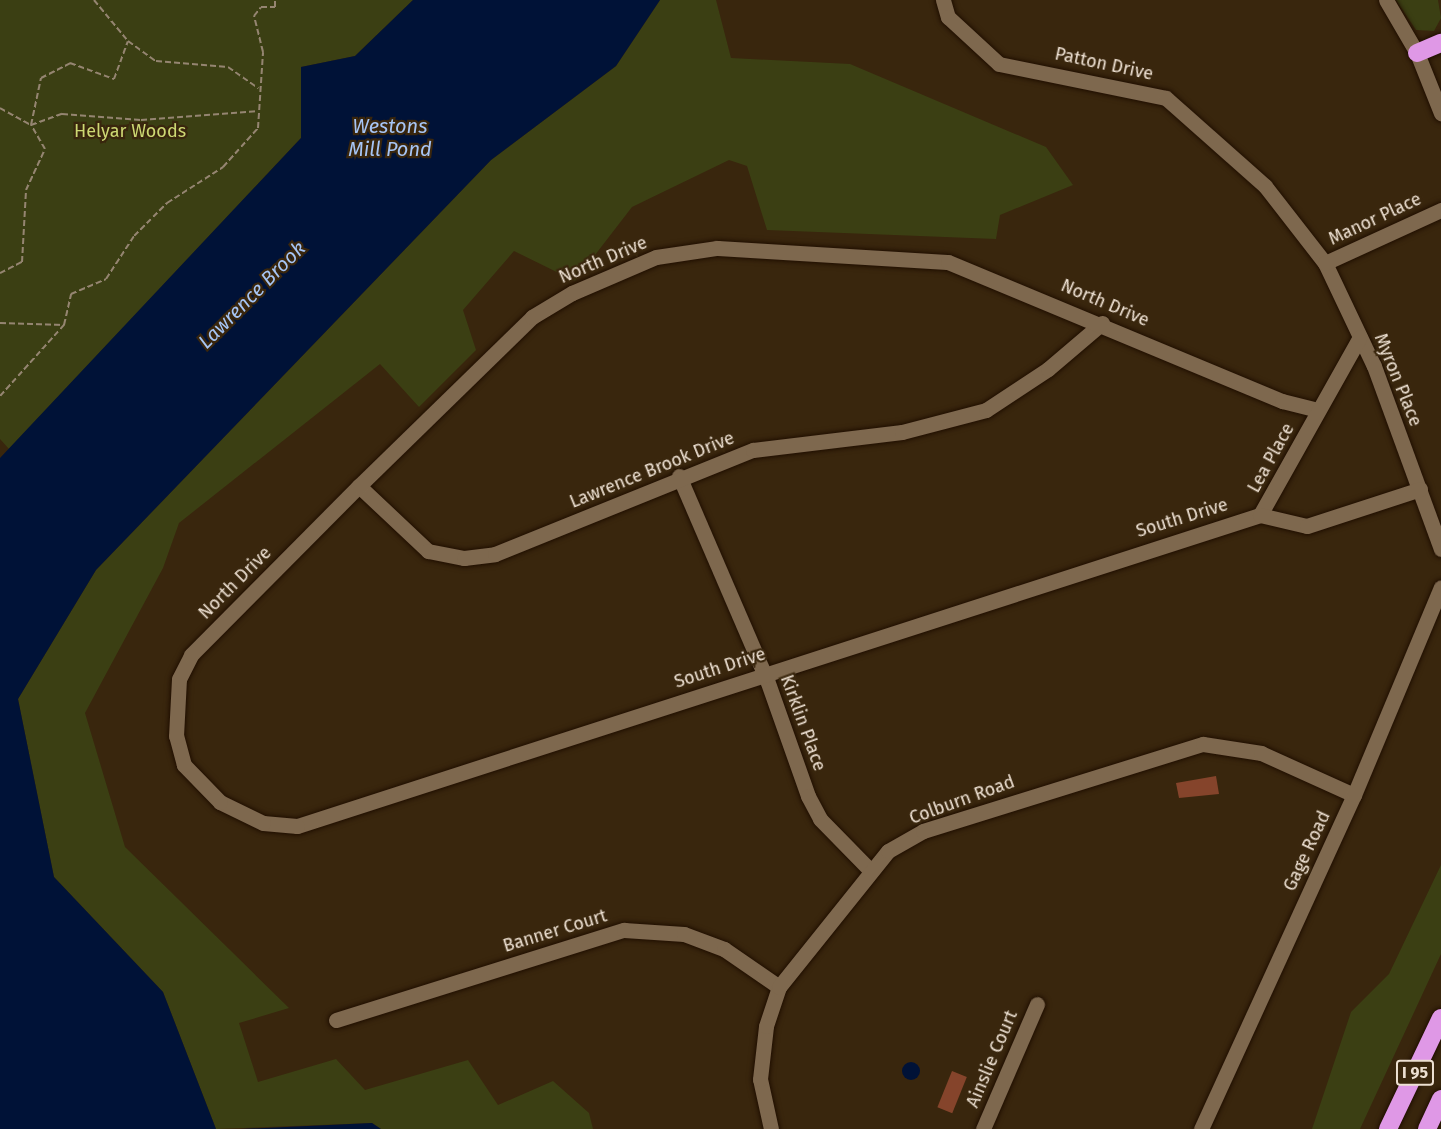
<!DOCTYPE html>
<html>
<head>
<meta charset="utf-8">
<style>
  body { margin:0 }
  #map { position:relative; width:1441px; height:1129px; overflow:hidden; background:#39260d; font-family:"Fira Sans",sans-serif }
  div>[style] { position:absolute }
  [style*='--x'] { left:calc(var(--x)*1px); top:calc(var(--y)*1px); width:calc(var(--w)*1px); rotate:calc(var(--a)*1deg) }
  .green>* { inset:0; background:#3b3f13 }
  .water>* { inset:0; background:#001237 }
  .round { border-radius:50% }
  .building>* { inset:0; background:#85442b; transform-origin:0 0 }
  .path>* { height:2px; margin-top:-1px; transform-origin:0; background:repeating-linear-gradient(90deg,#958571 0 6px,transparent 0 9px) }
  .roads { filter:drop-shadow(0 0 2px #200f00) drop-shadow(0 0 2px #200f00) }
  .minor>* { height:15px; margin:-7.5px; padding:0 7.5px; transform-origin:7.5px; border-radius:7.5px; background:#7e684e }
  .highway>* { height:18px; margin:-9px; padding:0 9px; transform-origin:9px; border-radius:9px; background:#df98e6 }
  span { translate:-50% -50%; white-space:nowrap; text-align:center; line-height:1.15; -webkit-text-stroke:4.5px #39260d; paint-order:stroke }
  .shield-label span { padding:2px 4px; background:#39260d; border:2px solid; border-radius:4px; -webkit-text-stroke-width:0 }
  .shield-label { font-size:16px; color:#ede0d2; font-weight:700 }
  .street-label { font-size:18px; color:#ede0d2 }
  .park-label { font-size:18px; color:#cdd873 }
  .water-label { font-size:20px; color:#a6c5f5; font-style:italic }
</style>
</head>
<body>
<div id="map">
  <div class="green">
    <div style="clip-path:polygon(0 0,413px 0,355px 56px,301px 67px,301px 138px,9px 449px,0 439px)"></div>
    <div style="clip-path:polygon(660px 0,716px 0,731px 58px,850px 64px,1046px 147px,1073px 185px,1000px 215px,996px 239px,767px 230px,747px 166px,729px 160px,632px 207px,575px 281px,514px 251px,463px 310px,476px 350px,419px 407px,380px 364px,179px 523px,163px 568px,85px 713px,125px 847px,289px 1008px,239px 1023px,258px 1082px,336px 1059px,365px 1090px,468px 1060px,498px 1105px,553px 1081px,589px 1113px,593px 1129px,381px 1129px,372px 1123px,216px 1129px,163px 992px,54px 877px,18px 699px,96px 570px,491px 160px,616px 66px)"></div>
    <div style="clip-path:polygon(1396px 0,1438px 0,1441px 18px,1434px 31px,1416px 30px)"></div>
    <div style="clip-path:polygon(1441px 865px,1441px 954px,1360px 1129px,1312px 1129px,1351px 1012px,1389px 974px)"></div>
  </div>
  <div class="water">
    <div style="clip-path:polygon(413px 0,660px 0,616px 66px,491px 160px,96px 570px,18px 699px,54px 877px,163px 992px,216px 1129px,0 1129px,0 458px,301px 138px,301px 67px,355px 56px)"></div>
    <div class="round" style="left:902px;top:1062px;width:18px;height:18px"></div>
    <div style="clip-path:polygon(372px 1123px,381px 1129px,241px 1129px)"></div>
  </div>
  <div class="building">
    <div style="clip-path:polygon(1216px 776px,1219px 794px,1179px 798px,1176px 783px)"></div>
    <div style="left:952px;top:1071px;width:16px;height:39px;rotate:22deg"></div>
  </div>
  <div class="path">
    <div style="--x:94;--y:0;--w:53;--a:50.3"></div>
    <div style="--x:128;--y:41;--w:34;--a:36"></div>
    <div style="--x:156;--y:61;--w:72;--a:4.8"></div>
    <div style="--x:228;--y:67;--w:37;--a:35"></div>
    <div style="--x:0;--y:108;--w:35;--a:29"></div>
    <div style="--x:31;--y:125;--w:33;--a:-20"></div>
    <div style="--x:62;--y:114;--w:79;--a:4.3"></div>
    <div style="--x:141;--y:120;--w:117;--a:-4.4"></div>
    <div style="--x:0;--y:273;--w:25;--a:-27"></div>
    <div style="--x:22;--y:262;--w:72;--a:-86.8"></div>
    <div style="--x:26;--y:190;--w:45;--a:-65.1"></div>
    <div style="--x:45;--y:149;--w:28;--a:-120"></div>
    <div style="--x:31;--y:125;--w:48;--a:-78"></div>
    <div style="--x:41;--y:78;--w:33;--a:-27"></div>
    <div style="--x:70;--y:63;--w:47;--a:20"></div>
    <div style="--x:114;--y:79;--w:40;--a:-69.8"></div>
    <div style="--x:0;--y:323;--w:64;--a:1.8"></div>
    <div style="--x:0;--y:396;--w:96;--a:-48"></div>
    <div style="--x:64;--y:325;--w:32;--a:-77"></div>
    <div style="--x:71;--y:294;--w:38;--a:-23"></div>
    <div style="--x:106;--y:279;--w:51;--a:-56.9"></div>
    <div style="--x:134;--y:236;--w:47;--a:-45"></div>
    <div style="--x:167;--y:203;--w:67;--a:-32.7"></div>
    <div style="--x:223;--y:167;--w:52;--a:-48.1"></div>
    <div style="--x:258;--y:128;--w:76;--a:-86.2"></div>
    <div style="--x:263;--y:52;--w:37;--a:-104"></div>
    <div style="--x:254;--y:16;--w:11;--a:-52"></div>
    <div style="--x:261;--y:7;--w:14;--a:0"></div>
    <div style="--x:275;--y:7;--w:7;--a:-90"></div>
  </div>
  <div class="roads">
    <div class="minor">
      <div style="--x:943;--y:0;--w:18;--a:74"></div>
      <div style="--x:948;--y:17;--w:69;--a:42.7"></div>
      <div style="--x:999;--y:64;--w:170;--a:11.5"></div>
      <div style="--x:1166;--y:98;--w:132;--a:41.6"></div>
      <div style="--x:1265;--y:186;--w:98;--a:52.1"></div>
      <div style="--x:1325;--y:263;--w:114;--a:64.6"></div>
      <div style="--x:1374;--y:366;--w:195;--a:69.9"></div>
      <div style="--x:1386;--y:0;--w:61;--a:59.7"></div>
      <div style="--x:1417;--y:53;--w:65;--a:68.2"></div>
      <div style="--x:1325;--y:263;--w:128;--a:-24.6"></div>
      <div style="--x:679;--y:476;--w:222;--a:66.7"></div>
      <div style="--x:767;--y:680;--w:123;--a:70.5"></div>
      <div style="--x:808;--y:796;--w:26;--a:62"></div>
      <div style="--x:820;--y:819;--w:70;--a:45.6"></div>
      <div style="--x:359;--y:486;--w:95;--a:43.3"></div>
      <div style="--x:428;--y:551;--w:37;--a:11"></div>
      <div style="--x:464;--y:558;--w:31;--a:-7"></div>
      <div style="--x:495;--y:554;--w:278;--a:-22"></div>
      <div style="--x:753;--y:450;--w:150;--a:-6.9"></div>
      <div style="--x:902;--y:432;--w:87;--a:-14.7"></div>
      <div style="--x:986;--y:410;--w:74;--a:-33.5"></div>
      <div style="--x:1048;--y:369;--w:71;--a:-40.4"></div>
      <div style="--x:1260;--y:515;--w:1012;--a:162.1"></div>
      <div style="--x:297;--y:826;--w:34;--a:-175"></div>
      <div style="--x:263;--y:823;--w:48;--a:-154"></div>
      <div style="--x:220;--y:802;--w:52;--a:-134.2"></div>
      <div style="--x:184;--y:765;--w:30;--a:-105"></div>
      <div style="--x:176;--y:736;--w:57;--a:-87"></div>
      <div style="--x:179;--y:679;--w:27;--a:-63"></div>
      <div style="--x:191;--y:655;--w:238;--a:-45.2"></div>
      <div style="--x:359;--y:486;--w:242;--a:-44.3"></div>
      <div style="--x:532;--y:317;--w:47;--a:-31"></div>
      <div style="--x:572;--y:293;--w:91;--a:-23.2"></div>
      <div style="--x:656;--y:257;--w:62;--a:-8.4"></div>
      <div style="--x:717;--y:248;--w:231;--a:3.5"></div>
      <div style="--x:948;--y:262;--w:362;--a:22.6"></div>
      <div style="--x:1282;--y:401;--w:37;--a:14"></div>
      <div style="--x:1260;--y:515;--w:204;--a:-60.7"></div>
      <div style="--x:1260;--y:515;--w:48;--a:13.2"></div>
      <div style="--x:1307;--y:526;--w:119;--a:-18.1"></div>
      <div style="--x:336;--y:1020;--w:302;--a:-17.4"></div>
      <div style="--x:624;--y:930;--w:60;--a:3.8"></div>
      <div style="--x:684;--y:934;--w:43;--a:20.6"></div>
      <div style="--x:724;--y:949;--w:67;--a:34.6"></div>
      <div style="--x:771;--y:1129;--w:51;--a:-102.4"></div>
      <div style="--x:760;--y:1079;--w:53;--a:-83.5"></div>
      <div style="--x:766;--y:1026;--w:41;--a:-71.6"></div>
      <div style="--x:779;--y:987;--w:174;--a:-51.3"></div>
      <div style="--x:888;--y:851;--w:40;--a:-29.7"></div>
      <div style="--x:923;--y:831;--w:293;--a:-17.3"></div>
      <div style="--x:1203;--y:744;--w:59;--a:8.8"></div>
      <div style="--x:1261;--y:753;--w:102;--a:24.3"></div>
      <div style="--x:983;--y:1129;--w:136;--a:-66.6"></div>
      <div style="--x:1201;--y:1129;--w:367;--a:-65.4"></div>
      <div style="--x:1354;--y:795;--w:225;--a:-67.3"></div>
    </div>
    <div class="highway">
      <div style="--x:1417;--y:53;--w:26;--a:-23"></div>
      <div style="--x:1388;--y:1129;--w:123;--a:-64.5"></div>
      <div style="--x:1427;--y:1129;--w:33;--a:-65"></div>
    </div>
  </div>
  <div class="shield-label">
    <span style="left:1415px;top:1073px">I 95</span>
  </div>
  <div class="street-label">
    <span style="left:1104px;top:64px;rotate:12deg">Patton Drive</span>
    <span style="left:1375px;top:219px;rotate:-25deg">Manor Place</span>
    <span style="left:603px;top:260px;rotate:-23deg">North Drive</span>
    <span style="left:1105px;top:303px;rotate:23deg">North Drive</span>
    <span style="left:1398px;top:380px;rotate:68deg">Myron Place</span>
    <span style="left:1271px;top:458px;rotate:-61deg">Lea Place</span>
    <span style="left:652px;top:470px;rotate:-22deg">Lawrence Brook Drive</span>
    <span style="left:1182px;top:518px;rotate:-17deg">South Drive</span>
    <span style="left:235px;top:583px;rotate:-45deg">North Drive</span>
    <span style="left:720px;top:668px;rotate:-18deg">South Drive</span>
    <span style="left:803px;top:723px;rotate:70deg">Kirklin Place</span>
    <span style="left:962px;top:800px;rotate:-20deg">Colburn Road</span>
    <span style="left:1307px;top:851px;rotate:-65deg">Gage Road</span>
    <span style="left:555px;top:931px;rotate:-17deg">Banner Court</span>
    <span style="left:992px;top:1059px;rotate:-67deg">Ainslie Court</span>
  </div>
  <div class="park-label">
    <span style="left:130px;top:131px">Helyar Woods</span>
  </div>
  <div class="water-label">
    <span style="left:390px;top:138px">Westons<br>Mill Pond</span>
    <span style="left:252px;top:295px;rotate:-45deg">Lawrence Brook</span>
  </div>
</div>
</body>
</html>
